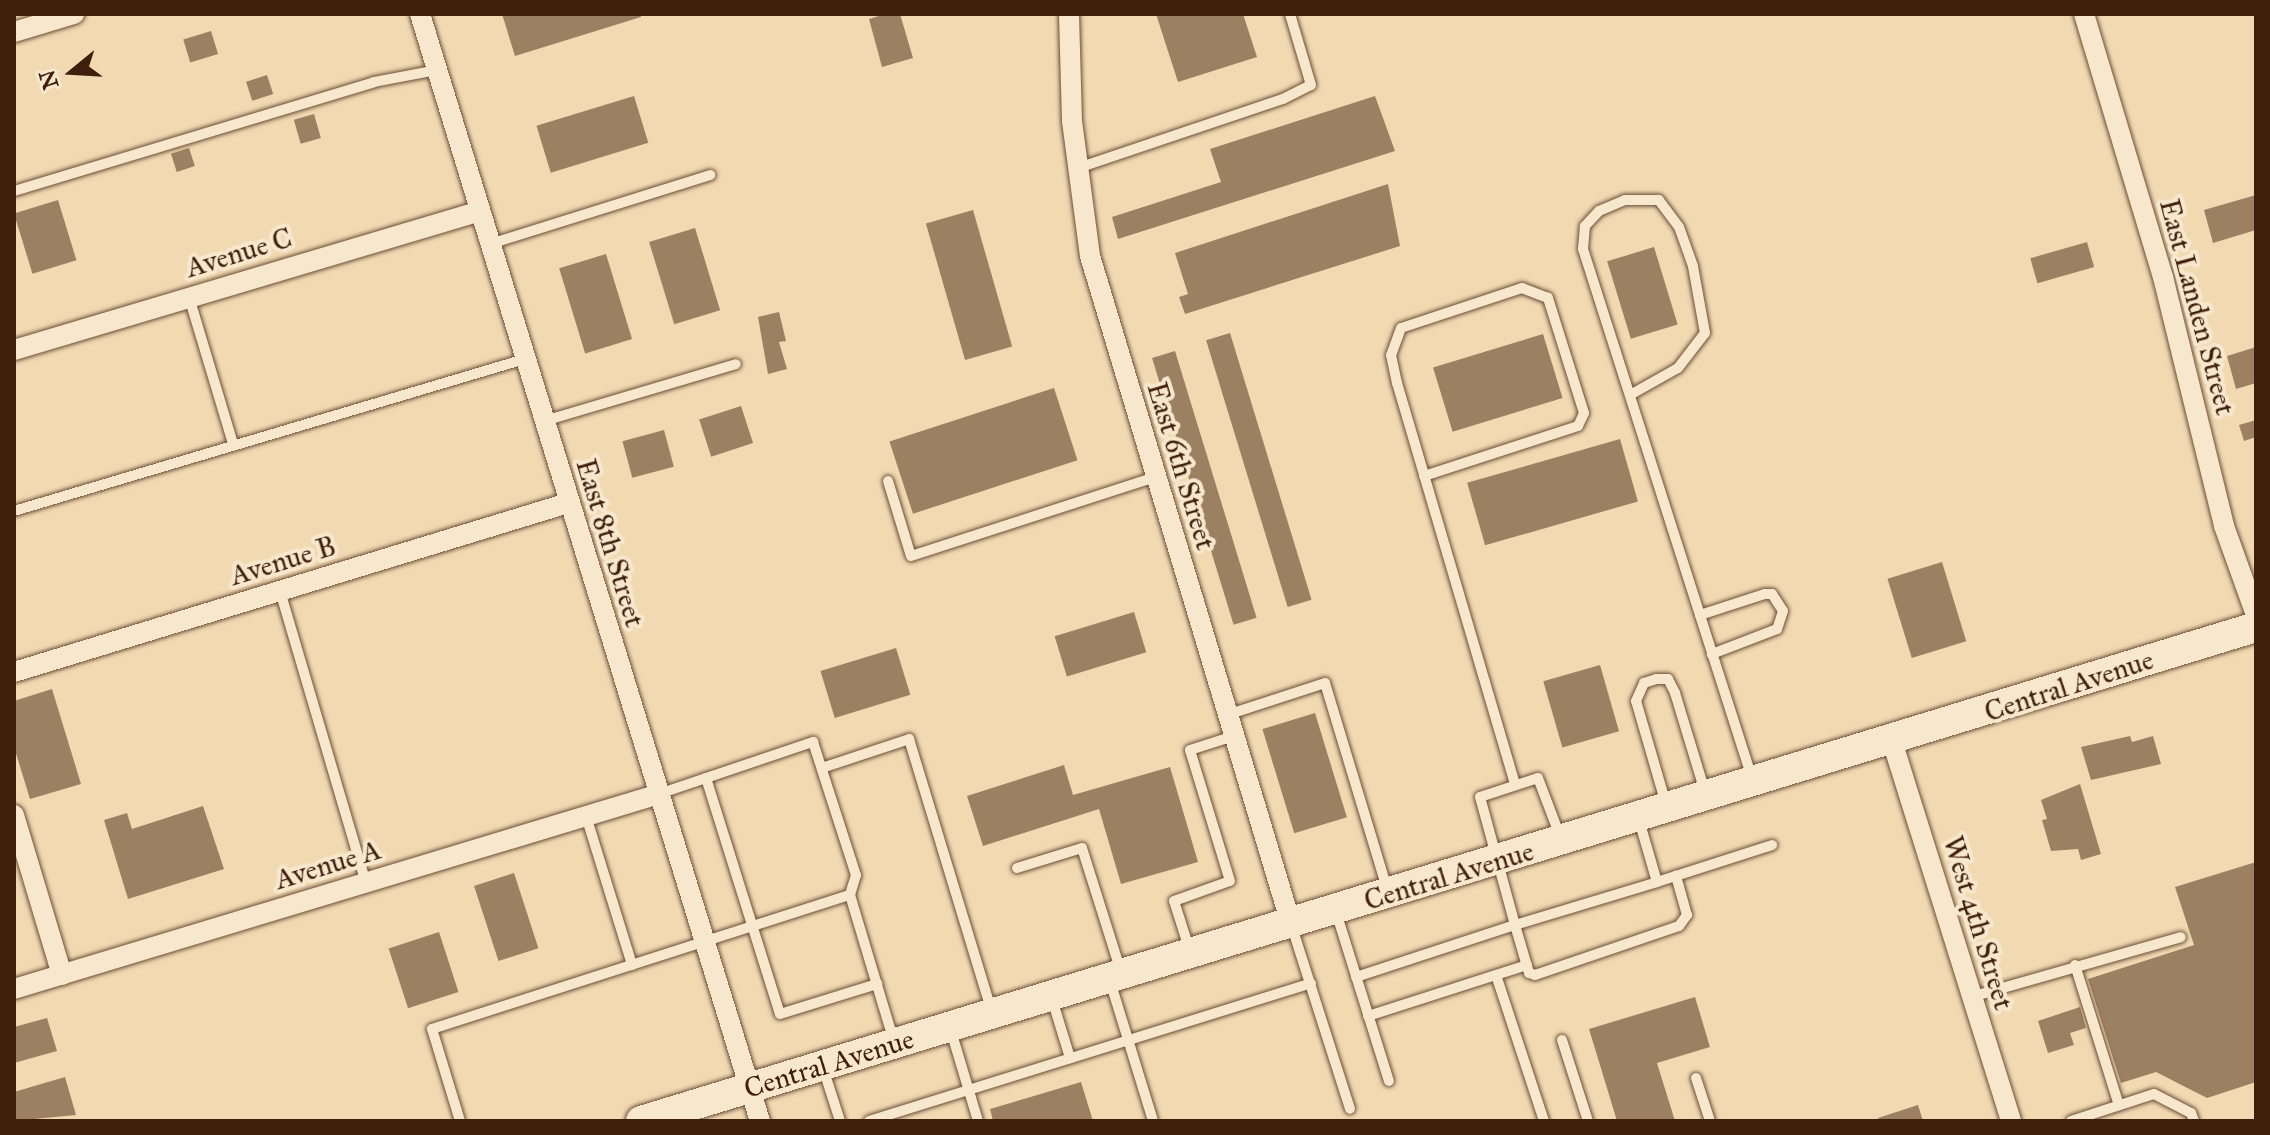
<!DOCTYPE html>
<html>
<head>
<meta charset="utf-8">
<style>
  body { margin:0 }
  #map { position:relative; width:2270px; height:1135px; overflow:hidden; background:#f1dab2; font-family:"IM FELL Great Primer",serif }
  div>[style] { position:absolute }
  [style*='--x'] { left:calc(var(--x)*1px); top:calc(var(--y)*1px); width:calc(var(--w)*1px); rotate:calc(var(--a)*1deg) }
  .building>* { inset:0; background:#9c8062; transform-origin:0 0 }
  .roads { filter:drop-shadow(0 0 2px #6c4d36) drop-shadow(0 0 2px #6c4d36) }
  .lane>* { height:10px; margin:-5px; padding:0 5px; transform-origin:5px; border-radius:5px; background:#f6e7cd }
  .street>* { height:20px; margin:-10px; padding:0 10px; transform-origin:10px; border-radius:10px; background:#f6e7cd }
  .secondary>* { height:30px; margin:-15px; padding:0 15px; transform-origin:15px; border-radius:15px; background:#f6e7cd }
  span { translate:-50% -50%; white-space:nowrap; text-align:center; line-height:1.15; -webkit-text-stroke:8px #f6e7cd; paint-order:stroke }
  .street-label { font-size:28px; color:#401e0c }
  .frame { position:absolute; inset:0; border:16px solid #401e0c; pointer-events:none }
  .north { position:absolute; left:32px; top:32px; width:80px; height:80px; -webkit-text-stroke:6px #f6e7cd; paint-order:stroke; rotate:252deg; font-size:22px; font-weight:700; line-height:32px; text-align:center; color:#401e0c }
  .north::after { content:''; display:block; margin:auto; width:28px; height:36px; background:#401e0c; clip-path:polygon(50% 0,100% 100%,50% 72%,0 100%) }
</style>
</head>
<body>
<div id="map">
  <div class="building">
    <div style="clip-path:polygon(502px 14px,640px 14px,641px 17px,515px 56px)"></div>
    <div style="clip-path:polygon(885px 14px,900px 14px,913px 58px,882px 67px,869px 19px)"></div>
    <div style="clip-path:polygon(1156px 14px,1243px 14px,1257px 57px,1178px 82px)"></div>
    <div style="left:211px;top:31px;width:24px;height:29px;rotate:73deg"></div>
    <div style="left:267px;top:75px;width:20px;height:22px;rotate:72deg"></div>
    <div style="left:634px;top:96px;width:49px;height:102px;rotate:73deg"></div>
    <div style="clip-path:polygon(1375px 96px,1395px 151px,1118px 239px,1112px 217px,1221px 182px,1210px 149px)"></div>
    <div style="left:314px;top:114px;width:25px;height:21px;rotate:74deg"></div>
    <div style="left:189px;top:148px;width:19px;height:19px;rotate:72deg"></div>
    <div style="clip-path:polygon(1388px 184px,1400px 246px,1185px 314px,1179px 297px,1188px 294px,1175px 253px)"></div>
    <div style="clip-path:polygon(2256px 195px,2256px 230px,2213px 243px,2204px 210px)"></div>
    <div style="left:58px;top:200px;width:63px;height:46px;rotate:73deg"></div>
    <div style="left:973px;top:210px;width:142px;height:49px;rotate:74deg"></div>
    <div style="left:695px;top:228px;width:86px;height:48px;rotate:73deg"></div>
    <div style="left:2087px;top:242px;width:26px;height:59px;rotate:74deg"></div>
    <div style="left:1654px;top:247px;width:81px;height:49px;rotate:73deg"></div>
    <div style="left:606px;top:254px;width:89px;height:49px;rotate:73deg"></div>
    <div style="clip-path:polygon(779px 312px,786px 341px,779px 342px,787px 369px,768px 374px,758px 317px)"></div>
    <div style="left:1230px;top:333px;width:279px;height:25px;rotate:73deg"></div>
    <div style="left:1543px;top:334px;width:67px;height:115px;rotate:73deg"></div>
    <div style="clip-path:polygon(2256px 347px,2256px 383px,2236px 389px,2227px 356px)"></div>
    <div style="left:1175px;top:351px;width:279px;height:24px;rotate:73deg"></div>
    <div style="left:1054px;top:388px;width:76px;height:173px;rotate:72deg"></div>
    <div style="left:741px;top:406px;width:39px;height:44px;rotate:72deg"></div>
    <div style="clip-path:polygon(2256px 420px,2256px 437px,2244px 441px,2239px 425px)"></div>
    <div style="left:664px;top:430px;width:38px;height:43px;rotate:75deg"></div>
    <div style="left:1620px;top:439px;width:65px;height:159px;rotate:74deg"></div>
    <div style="left:1942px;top:562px;width:83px;height:57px;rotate:73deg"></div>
    <div style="left:1134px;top:612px;width:42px;height:83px;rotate:73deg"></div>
    <div style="left:896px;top:648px;width:49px;height:79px;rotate:73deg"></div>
    <div style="left:1600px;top:665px;width:69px;height:59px;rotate:74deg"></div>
    <div style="clip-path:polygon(52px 689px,81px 784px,30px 799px,14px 747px,14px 701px)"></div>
    <div style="left:1315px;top:713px;width:109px;height:55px;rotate:73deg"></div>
    <div style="clip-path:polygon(2130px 736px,2132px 742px,2153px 736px,2161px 764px,2091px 780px,2081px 747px)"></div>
    <div style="clip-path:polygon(1064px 765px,1073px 795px,1170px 767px,1198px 862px,1121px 884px,1099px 809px,983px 846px,967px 796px)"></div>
    <div style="clip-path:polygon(2080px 784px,2101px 854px,2081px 860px,2078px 849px,2051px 851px,2042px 820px,2047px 819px,2041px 800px)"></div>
    <div style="clip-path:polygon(203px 806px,224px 869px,128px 899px,104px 820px,127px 813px,132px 829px)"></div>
    <div style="clip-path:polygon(2256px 862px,2256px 1082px,2207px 1098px,2156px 1072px,2121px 1083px,2088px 979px,2194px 945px,2175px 887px)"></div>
    <div style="left:514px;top:873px;width:79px;height:42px;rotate:72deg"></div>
    <div style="left:439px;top:932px;width:63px;height:53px;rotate:72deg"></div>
    <div style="clip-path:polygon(1695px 997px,1710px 1047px,1657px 1063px,1675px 1121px,1617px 1121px,1589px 1029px)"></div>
    <div style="clip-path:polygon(2080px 1007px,2086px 1028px,2070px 1033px,2074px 1045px,2048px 1053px,2038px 1021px)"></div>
    <div style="clip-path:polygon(47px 1018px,57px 1051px,14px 1063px,14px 1027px)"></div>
    <div style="clip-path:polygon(65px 1077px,76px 1115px,14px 1121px,14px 1092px)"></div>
    <div style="clip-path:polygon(1081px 1082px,1093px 1121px,993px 1121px,990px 1109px)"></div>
    <div style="clip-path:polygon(1918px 1105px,1923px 1121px,1879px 1121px,1878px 1118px)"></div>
  </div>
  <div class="roads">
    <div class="lane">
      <div style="--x:1078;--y:168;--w:216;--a:-18.6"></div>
      <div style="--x:1283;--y:99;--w:31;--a:-27"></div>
      <div style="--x:1311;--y:85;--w:74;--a:-106.5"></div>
      <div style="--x:14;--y:191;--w:376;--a:-16.8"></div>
      <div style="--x:374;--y:82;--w:64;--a:-10.8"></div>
      <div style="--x:490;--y:244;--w:231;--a:-17.4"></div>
      <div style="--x:189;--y:297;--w:153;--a:73.3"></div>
      <div style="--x:1630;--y:395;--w:55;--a:-29.4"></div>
      <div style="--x:1678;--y:368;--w:44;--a:-52.4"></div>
      <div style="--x:1705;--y:333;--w:68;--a:-100.2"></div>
      <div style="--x:1693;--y:266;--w:41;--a:-109.7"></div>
      <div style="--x:1679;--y:227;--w:34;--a:-127"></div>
      <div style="--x:1659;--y:200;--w:34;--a:180"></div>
      <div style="--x:1625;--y:200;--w:28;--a:157"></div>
      <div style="--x:1599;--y:211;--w:21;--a:133"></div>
      <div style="--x:1585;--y:226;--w:23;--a:95"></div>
      <div style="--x:1583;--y:249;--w:555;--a:72.28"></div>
      <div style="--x:544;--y:421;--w:200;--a:-16.5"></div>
      <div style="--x:1424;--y:476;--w:162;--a:-18"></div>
      <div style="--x:1578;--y:426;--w:14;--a:-65"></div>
      <div style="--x:1584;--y:413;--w:121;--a:-107.4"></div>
      <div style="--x:1548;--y:298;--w:28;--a:-159"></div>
      <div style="--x:1522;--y:288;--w:127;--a:161.7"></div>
      <div style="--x:1401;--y:328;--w:29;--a:110"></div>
      <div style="--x:1391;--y:355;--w:29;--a:78"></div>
      <div style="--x:1397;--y:383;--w:418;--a:73.6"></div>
      <div style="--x:888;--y:481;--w:78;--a:73"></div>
      <div style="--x:911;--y:556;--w:256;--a:-17.9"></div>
      <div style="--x:14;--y:511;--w:533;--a:-16.57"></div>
      <div style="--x:280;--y:591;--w:304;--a:73.6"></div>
      <div style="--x:1700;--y:615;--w:68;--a:-17.9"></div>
      <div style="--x:1765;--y:594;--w:7;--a:0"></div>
      <div style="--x:1772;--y:594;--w:20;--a:57"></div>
      <div style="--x:1783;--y:611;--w:19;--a:108"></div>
      <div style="--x:1777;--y:629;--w:70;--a:159"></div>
      <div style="--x:1227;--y:715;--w:103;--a:-18.1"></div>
      <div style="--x:1325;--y:683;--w:215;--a:73.2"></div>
      <div style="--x:822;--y:768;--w:92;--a:-18.4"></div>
      <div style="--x:909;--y:739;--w:285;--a:73.1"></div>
      <div style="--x:706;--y:778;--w:247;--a:72.6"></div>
      <div style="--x:780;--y:1014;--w:102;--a:-17.2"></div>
      <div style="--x:659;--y:794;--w:163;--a:-18.7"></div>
      <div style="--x:813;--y:742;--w:140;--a:72.1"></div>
      <div style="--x:856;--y:875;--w:21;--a:107"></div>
      <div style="--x:850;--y:895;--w:153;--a:73.3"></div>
      <div style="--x:1666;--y:804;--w:107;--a:-106.2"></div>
      <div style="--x:1636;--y:701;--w:20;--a:-66"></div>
      <div style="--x:1644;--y:683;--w:13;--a:-18"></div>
      <div style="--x:1656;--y:679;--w:12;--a:0"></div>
      <div style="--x:1668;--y:679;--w:16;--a:63"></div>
      <div style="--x:1675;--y:693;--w:103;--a:73.1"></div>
      <div style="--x:586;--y:816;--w:156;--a:72.8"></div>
      <div style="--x:1560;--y:836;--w:62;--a:-110.8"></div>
      <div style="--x:1538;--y:778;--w:61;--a:161.9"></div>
      <div style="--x:1480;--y:797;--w:133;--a:74.7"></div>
      <div style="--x:1515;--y:925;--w:148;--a:-16.8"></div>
      <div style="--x:1657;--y:882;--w:65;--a:-106.2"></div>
      <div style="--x:1017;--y:868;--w:68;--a:-17.1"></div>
      <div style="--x:1082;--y:848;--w:130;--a:72.5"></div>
      <div style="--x:1657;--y:882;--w:121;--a:-17.8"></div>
      <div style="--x:1336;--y:912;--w:177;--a:72.6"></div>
      <div style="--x:1291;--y:924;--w:194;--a:72.3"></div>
      <div style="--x:1189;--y:948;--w:49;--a:-107.7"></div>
      <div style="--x:1174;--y:901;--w:59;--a:-19.7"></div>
      <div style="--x:1230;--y:881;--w:137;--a:-107"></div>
      <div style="--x:1190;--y:750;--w:46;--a:-17.7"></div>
      <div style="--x:2075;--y:965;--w:147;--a:72.6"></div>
      <div style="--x:1496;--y:975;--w:154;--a:71.8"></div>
      <div style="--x:1356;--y:977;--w:167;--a:-18.1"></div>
      <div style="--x:1515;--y:925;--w:50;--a:73.7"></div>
      <div style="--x:1529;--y:973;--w:6;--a:18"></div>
      <div style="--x:1535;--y:975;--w:152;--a:-18.8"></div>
      <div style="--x:1679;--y:926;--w:14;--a:-54"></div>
      <div style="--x:1687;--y:915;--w:41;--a:-105.8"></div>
      <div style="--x:1110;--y:981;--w:146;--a:72.9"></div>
      <div style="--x:1971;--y:997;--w:218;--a:-15.9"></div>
      <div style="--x:1052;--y:999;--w:62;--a:73"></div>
      <div style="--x:1368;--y:1016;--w:167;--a:-17.8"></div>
      <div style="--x:951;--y:1031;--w:94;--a:73.3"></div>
      <div style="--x:1562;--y:1040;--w:85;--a:72.2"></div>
      <div style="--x:823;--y:1068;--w:56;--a:72.2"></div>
      <div style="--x:1696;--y:1078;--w:45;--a:72"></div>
      <div style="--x:460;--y:1121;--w:96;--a:-106.9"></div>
      <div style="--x:432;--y:1029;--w:439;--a:-17.8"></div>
      <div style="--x:869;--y:1121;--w:463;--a:-17.3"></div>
      <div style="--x:2071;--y:1121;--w:87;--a:-18"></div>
      <div style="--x:2154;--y:1094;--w:42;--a:27.2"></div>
      <div style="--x:2191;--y:1113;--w:9;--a:69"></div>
    </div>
    <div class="street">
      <div style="--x:420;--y:14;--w:1158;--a:72.93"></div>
      <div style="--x:1069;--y:14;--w:107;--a:88.4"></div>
      <div style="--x:1072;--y:121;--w:136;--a:82.4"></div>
      <div style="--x:1090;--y:256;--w:698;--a:73.25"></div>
      <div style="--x:2084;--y:14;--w:275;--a:73.3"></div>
      <div style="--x:2163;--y:277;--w:256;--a:76.2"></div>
      <div style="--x:2224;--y:526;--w:95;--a:70.2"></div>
      <div style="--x:14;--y:32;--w:63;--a:-16.7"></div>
      <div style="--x:14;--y:350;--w:486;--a:-16.6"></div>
      <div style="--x:14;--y:672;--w:579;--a:-16.96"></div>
      <div style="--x:1892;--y:741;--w:398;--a:72.6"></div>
      <div style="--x:14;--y:815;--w:167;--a:73.3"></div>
      <div style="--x:14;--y:989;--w:674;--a:-16.82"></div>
    </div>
    <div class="secondary">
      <div style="--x:641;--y:1121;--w:1689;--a:-17.01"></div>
    </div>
  </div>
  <div class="street-label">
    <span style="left:239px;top:253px;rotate:-17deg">Avenue C</span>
    <span style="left:2197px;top:307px;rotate:75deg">East Landen Street</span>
    <span style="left:1181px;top:466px;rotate:73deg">East 6th Street</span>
    <span style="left:610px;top:543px;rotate:73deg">East 8th Street</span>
    <span style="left:283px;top:561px;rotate:-17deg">Avenue B</span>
    <span style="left:2069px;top:686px;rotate:-18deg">Central Avenue</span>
    <span style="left:328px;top:865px;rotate:-17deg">Avenue A</span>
    <span style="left:1449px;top:876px;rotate:-17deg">Central Avenue</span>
    <span style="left:1978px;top:923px;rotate:73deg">West 4th Street</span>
    <span style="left:829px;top:1064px;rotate:-17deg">Central Avenue</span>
  </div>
  <div class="frame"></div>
  <div class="north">N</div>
</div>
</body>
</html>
